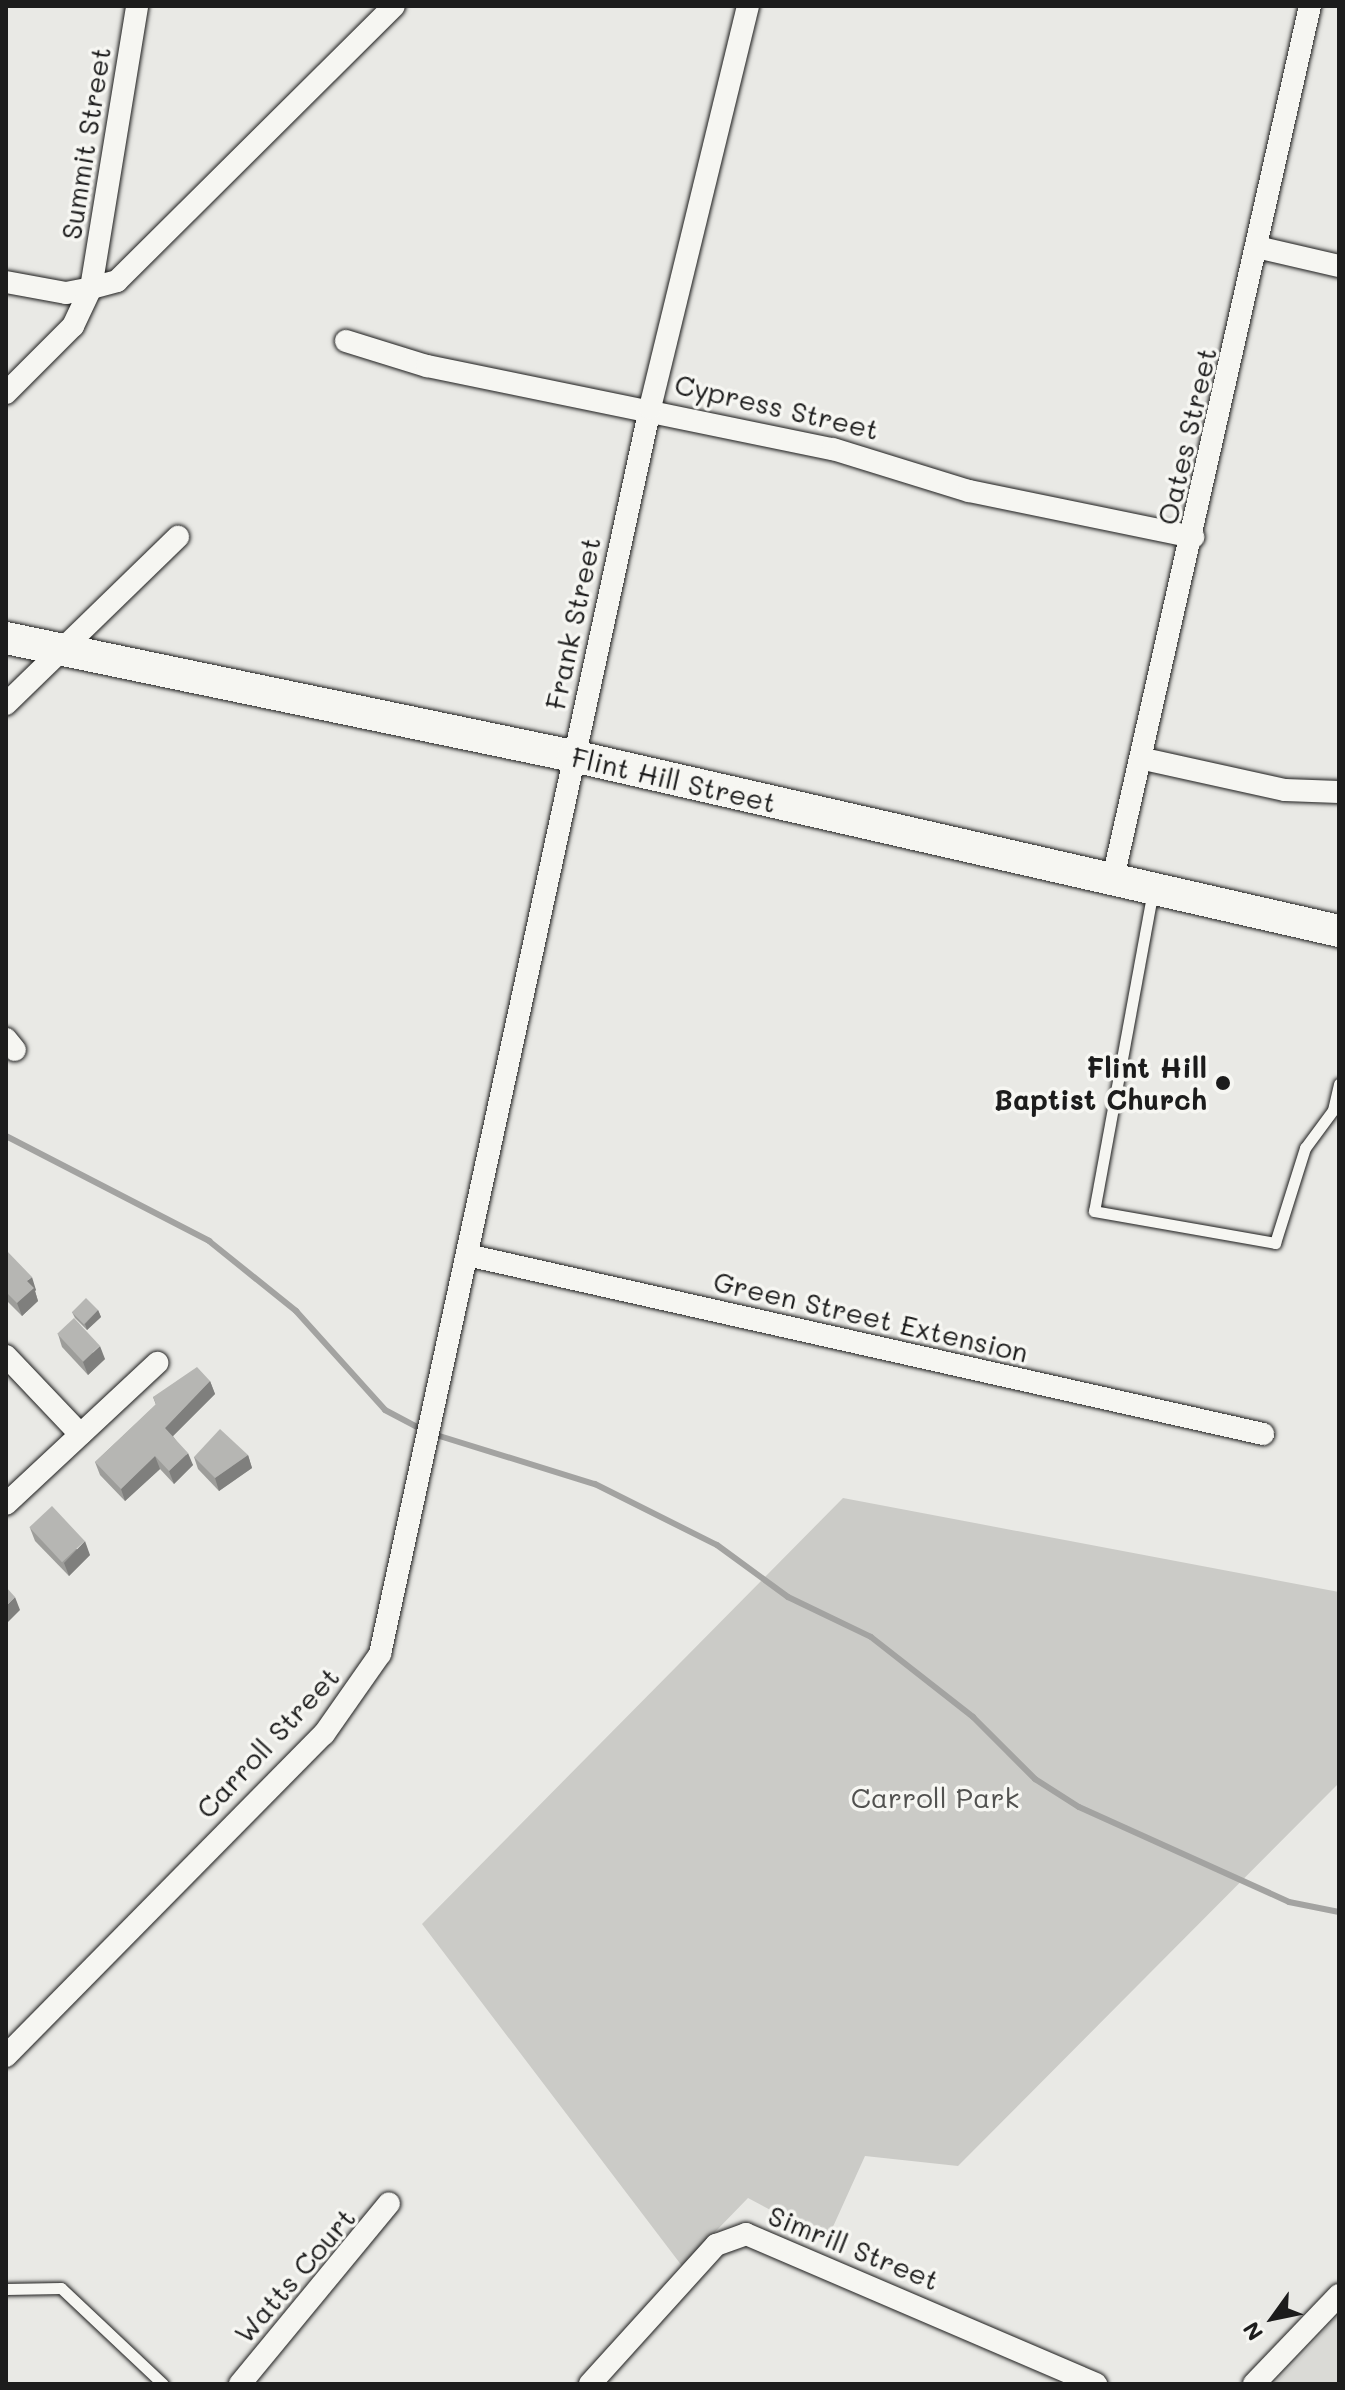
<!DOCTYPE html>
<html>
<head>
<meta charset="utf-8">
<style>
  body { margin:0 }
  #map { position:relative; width:1345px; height:2390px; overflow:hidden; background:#e9e9e5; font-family:Mali,sans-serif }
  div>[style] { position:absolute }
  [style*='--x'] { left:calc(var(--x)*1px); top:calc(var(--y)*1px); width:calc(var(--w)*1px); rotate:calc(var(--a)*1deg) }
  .built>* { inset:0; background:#dadad6 }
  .green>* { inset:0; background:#cbcbc7 }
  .stream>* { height:6px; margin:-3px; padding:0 3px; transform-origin:3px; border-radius:3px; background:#a3a3a1 }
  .roads { filter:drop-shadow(0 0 2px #1c1c1c) drop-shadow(0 0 2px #1c1c1c) }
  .lane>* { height:11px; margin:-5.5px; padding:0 5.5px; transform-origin:5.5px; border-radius:5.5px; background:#f6f6f2 }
  .street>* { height:22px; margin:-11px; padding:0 11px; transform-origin:11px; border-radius:11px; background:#f6f6f2 }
  .secondary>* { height:32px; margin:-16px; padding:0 16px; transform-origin:16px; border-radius:16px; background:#f6f6f2 }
  .wall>* { inset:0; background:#9d9d9a }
  .shaded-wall>* { inset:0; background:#7f7f7d }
  .building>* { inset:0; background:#b6b6b3; transform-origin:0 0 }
  .dots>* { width:22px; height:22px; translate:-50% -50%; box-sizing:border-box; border:4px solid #f6f6f2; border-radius:50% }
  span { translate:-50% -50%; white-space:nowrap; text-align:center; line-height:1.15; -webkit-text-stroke:7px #f6f6f2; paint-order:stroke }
  .street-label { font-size:28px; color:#1c1c1c }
  .poi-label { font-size:28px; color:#1c1c1c; font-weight:700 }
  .right { translate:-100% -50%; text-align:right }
  .park-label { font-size:28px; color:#51514f }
  .frame { position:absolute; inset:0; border:8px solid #1c1c1c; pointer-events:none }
  .north { position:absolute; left:1233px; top:2278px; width:80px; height:80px; -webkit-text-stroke:6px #f6f6f2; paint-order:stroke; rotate:237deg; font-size:22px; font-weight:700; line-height:32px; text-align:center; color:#1c1c1c }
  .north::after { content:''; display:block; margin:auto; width:28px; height:36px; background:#1c1c1c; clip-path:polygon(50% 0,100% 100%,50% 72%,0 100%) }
</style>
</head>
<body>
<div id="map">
  <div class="built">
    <div style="clip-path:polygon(1339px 2314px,1339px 2384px,1274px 2384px,1299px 2359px)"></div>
  </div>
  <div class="green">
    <div style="clip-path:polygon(843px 1498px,1339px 1592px,1339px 1783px,958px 2166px,865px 2156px,827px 2240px,748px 2198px,682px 2266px,422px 1924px)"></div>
  </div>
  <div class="stream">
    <div style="--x:6;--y:1136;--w:229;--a:27.3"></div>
    <div style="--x:209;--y:1241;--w:112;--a:38.8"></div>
    <div style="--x:296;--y:1311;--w:133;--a:48"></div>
    <div style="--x:385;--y:1410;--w:43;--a:27.8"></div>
    <div style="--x:433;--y:1434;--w:170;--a:17.2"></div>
    <div style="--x:595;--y:1484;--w:136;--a:26.6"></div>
    <div style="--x:717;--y:1545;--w:88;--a:36.2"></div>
    <div style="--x:788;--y:1597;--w:92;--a:25.7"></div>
    <div style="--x:871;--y:1637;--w:130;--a:38.1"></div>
    <div style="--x:973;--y:1717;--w:88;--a:45"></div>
    <div style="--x:1035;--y:1779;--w:52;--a:32.5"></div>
    <div style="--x:1079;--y:1807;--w:230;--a:24.3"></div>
    <div style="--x:1289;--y:1902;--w:51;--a:11.3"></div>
  </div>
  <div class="roads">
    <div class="lane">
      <div style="--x:1153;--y:890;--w:326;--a:100.4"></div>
      <div style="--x:1094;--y:1211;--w:184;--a:10"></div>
      <div style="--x:1275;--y:1243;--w:100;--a:-72.5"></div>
      <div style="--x:1305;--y:1148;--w:47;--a:-53.6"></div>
      <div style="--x:1333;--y:1110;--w:27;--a:-77"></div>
      <div style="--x:6;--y:2289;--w:55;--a:-1"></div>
      <div style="--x:61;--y:2288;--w:140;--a:43.3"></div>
    </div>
    <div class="street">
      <div style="--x:1261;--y:248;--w:80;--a:13"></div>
      <div style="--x:6;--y:282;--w:61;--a:10.4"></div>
      <div style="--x:66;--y:293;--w:25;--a:-11"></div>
      <div style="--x:91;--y:288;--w:286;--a:-80.7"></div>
      <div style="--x:346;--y:341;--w:85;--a:17.2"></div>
      <div style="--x:427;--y:366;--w:414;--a:11.6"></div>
      <div style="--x:833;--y:449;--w:142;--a:17.2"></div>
      <div style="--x:969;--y:491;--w:229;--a:11.6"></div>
      <div style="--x:6;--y:393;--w:95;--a:-45"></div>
      <div style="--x:73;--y:326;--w:42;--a:-64.7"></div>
      <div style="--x:91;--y:288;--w:27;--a:-15"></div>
      <div style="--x:117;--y:281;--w:390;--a:-44.8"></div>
      <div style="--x:6;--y:704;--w:240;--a:-44.2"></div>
      <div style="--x:1144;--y:759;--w:144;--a:12.4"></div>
      <div style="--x:1285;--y:790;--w:54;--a:2.1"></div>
      <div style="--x:1113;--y:878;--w:894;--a:-77.27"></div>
      <div style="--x:6;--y:1039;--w:14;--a:51"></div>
      <div style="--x:467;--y:1255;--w:816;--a:12.67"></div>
      <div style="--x:6;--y:1356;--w:108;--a:46.5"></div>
      <div style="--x:6;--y:1504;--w:207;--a:-43"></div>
      <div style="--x:6;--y:2056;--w:453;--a:-45.4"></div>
      <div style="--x:324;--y:1734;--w:98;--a:-55"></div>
      <div style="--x:380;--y:1654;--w:1275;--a:-77.77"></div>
      <div style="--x:650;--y:408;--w:414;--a:-76.3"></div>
      <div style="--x:240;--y:2384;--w:234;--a:-50.5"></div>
      <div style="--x:590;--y:2384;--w:188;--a:-47.8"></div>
      <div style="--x:716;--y:2245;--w:32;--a:-20"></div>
      <div style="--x:746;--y:2234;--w:381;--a:23.2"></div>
      <div style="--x:1254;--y:2384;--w:123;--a:-46.3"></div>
    </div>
    <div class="secondary">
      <div style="--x:6;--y:638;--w:579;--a:11.76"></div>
      <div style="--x:573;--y:756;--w:786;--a:12.87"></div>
    </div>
  </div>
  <div class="wall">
    <div style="clip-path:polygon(6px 1250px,36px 1290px,35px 1291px,38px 1301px,22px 1316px,6px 1300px)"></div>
    <div style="clip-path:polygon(98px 1310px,101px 1317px,87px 1330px,75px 1318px,72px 1312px)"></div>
    <div style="clip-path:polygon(58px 1334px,105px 1359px,88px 1375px,62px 1347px)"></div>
    <div style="clip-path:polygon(210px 1381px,215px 1394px,173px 1436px,193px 1465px,174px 1484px,160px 1469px,125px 1501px,100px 1475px,95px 1462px,156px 1405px,153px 1397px)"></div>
    <div style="clip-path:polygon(248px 1455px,252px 1468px,219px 1491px,198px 1469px,194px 1457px)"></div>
    <div style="clip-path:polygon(30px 1528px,90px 1555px,69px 1576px,35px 1541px)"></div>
  </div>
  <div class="shaded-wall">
    <div style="clip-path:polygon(32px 1277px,36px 1290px,35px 1291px,38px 1301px,22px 1316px,17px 1303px,27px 1281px)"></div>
    <div style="clip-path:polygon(98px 1310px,101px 1317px,87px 1330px,85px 1324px)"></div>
    <div style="clip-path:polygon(100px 1346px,105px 1359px,88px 1375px,83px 1362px)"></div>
    <div style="clip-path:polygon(210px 1381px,215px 1394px,169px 1440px,165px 1428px)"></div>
    <div style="clip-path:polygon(188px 1453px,193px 1465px,174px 1484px,169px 1471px)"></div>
    <div style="clip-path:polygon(248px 1455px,252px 1468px,219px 1491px,215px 1478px)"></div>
    <div style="clip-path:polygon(155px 1456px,160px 1469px,125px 1501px,121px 1489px)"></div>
    <div style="clip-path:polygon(85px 1541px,90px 1555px,69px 1576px,64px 1563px)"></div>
    <div style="clip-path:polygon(15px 1597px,20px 1610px,6px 1624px,6px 1606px)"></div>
  </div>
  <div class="building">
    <div style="clip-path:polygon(6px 1250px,32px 1277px,27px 1281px,34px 1288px,17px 1303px,6px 1292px)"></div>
    <div style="left:86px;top:1298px;width:17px;height:20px;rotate:45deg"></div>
    <div style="left:74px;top:1318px;width:38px;height:23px;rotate:47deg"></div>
    <div style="clip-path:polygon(197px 1367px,210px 1381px,165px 1428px,188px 1453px,169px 1471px,155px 1456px,121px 1489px,95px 1462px,156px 1404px,153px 1397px)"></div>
    <div style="clip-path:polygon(220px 1429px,248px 1455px,215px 1478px,194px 1457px)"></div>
    <div style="left:52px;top:1506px;width:48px;height:31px;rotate:47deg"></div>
    <div style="clip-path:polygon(6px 1587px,15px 1597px,6px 1606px)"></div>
  </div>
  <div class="dots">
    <div style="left:1223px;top:1083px;background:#1c1c1c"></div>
  </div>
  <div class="street-label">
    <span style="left:85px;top:143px;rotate:-81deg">Summit Street</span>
    <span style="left:777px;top:406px;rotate:13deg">Cypress Street</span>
    <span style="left:1186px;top:436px;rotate:-77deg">Oates Street</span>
    <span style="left:572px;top:623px;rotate:-78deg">Frank Street</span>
    <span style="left:674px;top:779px;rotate:13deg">Flint Hill Street</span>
    <span style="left:871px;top:1316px;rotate:13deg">Green Street Extension</span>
    <span style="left:267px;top:1742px;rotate:-47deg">Carroll Street</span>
    <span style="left:854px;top:2247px;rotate:22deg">Simrill Street</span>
    <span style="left:294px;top:2275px;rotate:-49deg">Watts Court</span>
  </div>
  <div class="poi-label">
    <span class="right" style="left:1207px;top:1083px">Flint Hill<br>Baptist Church</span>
  </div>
  <div class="park-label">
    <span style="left:935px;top:1797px">Carroll Park</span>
  </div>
  <div class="frame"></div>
  <div class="north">N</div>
</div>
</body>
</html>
